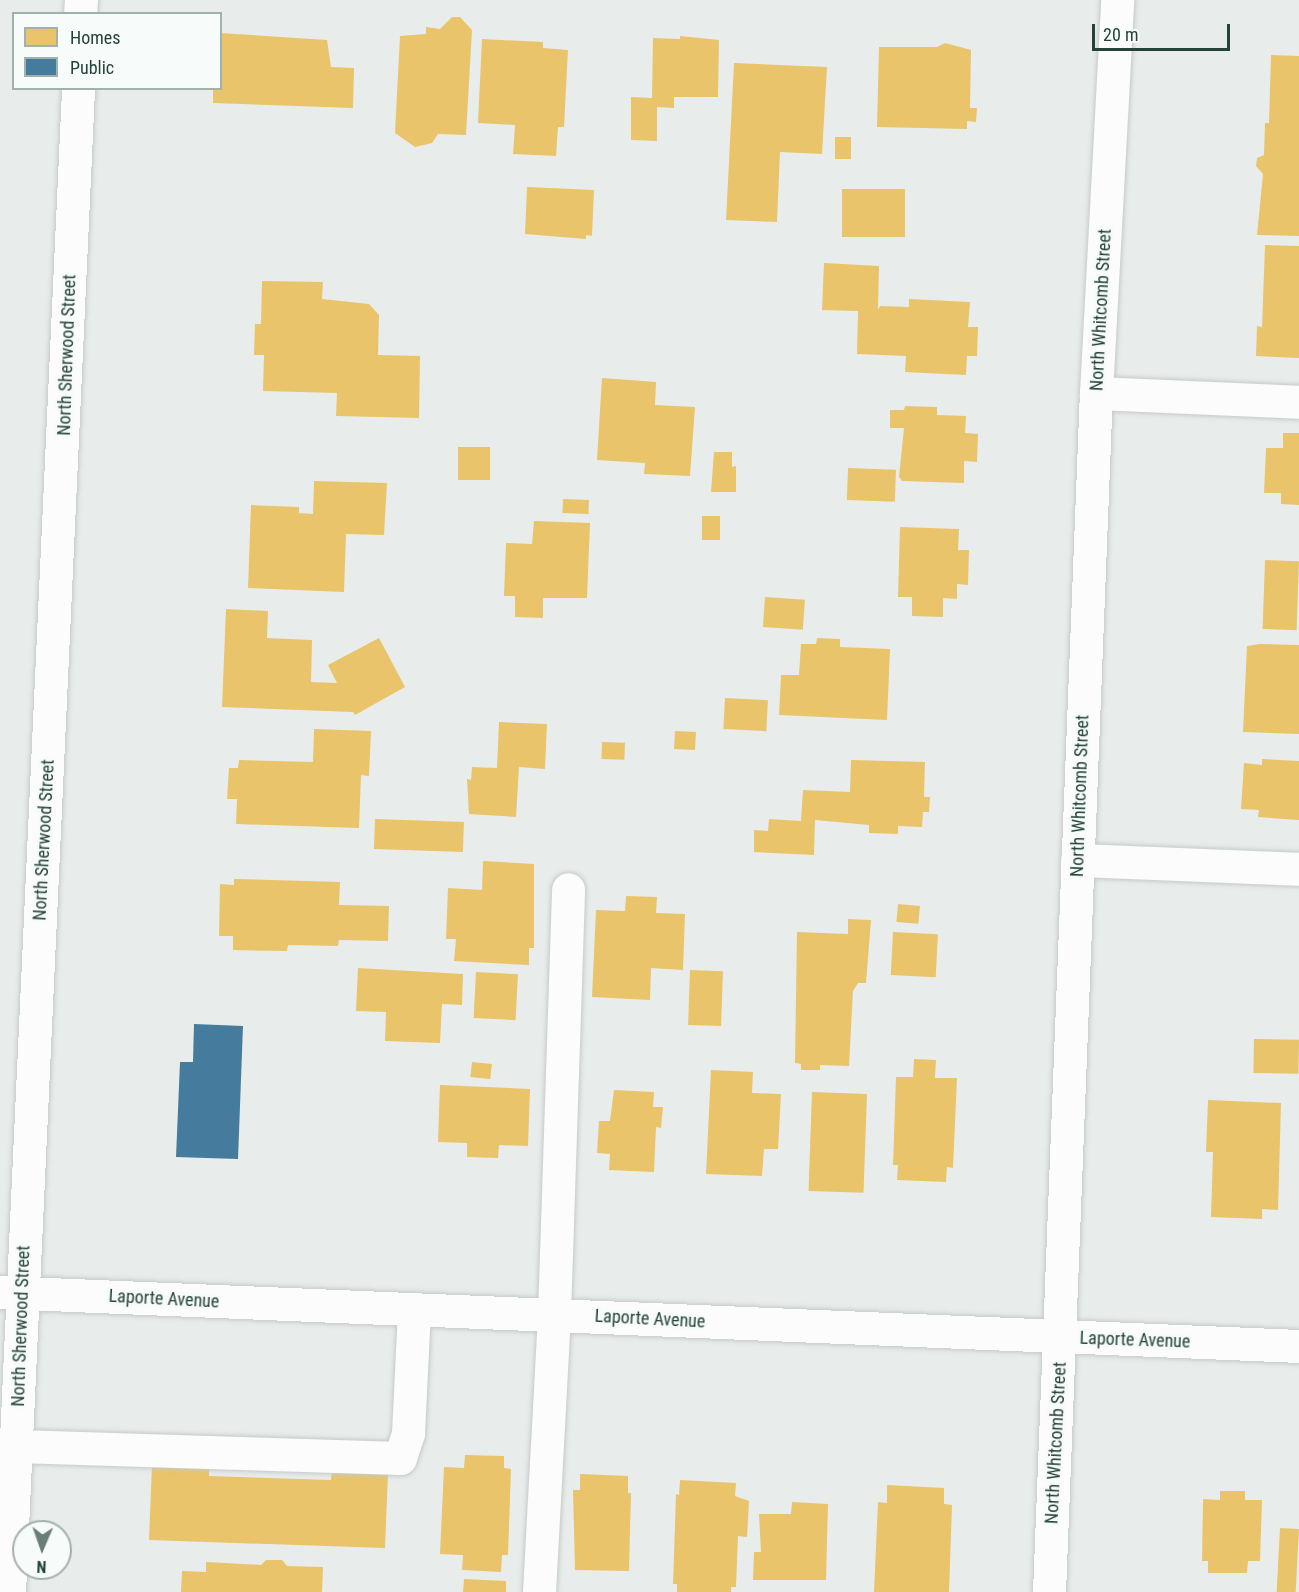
<!DOCTYPE html>
<html>
<head>
<meta charset="utf-8">
<style>
  body { margin:0 }
  #map { position:relative; width:1299px; height:1592px; overflow:hidden; background:#e8edeb; font-family:"Roboto Condensed",sans-serif }
  div>[style] { position:absolute }
  [style*='--x'] { left:calc(var(--x)*1px); top:calc(var(--y)*1px); width:calc(var(--w)*1px); rotate:calc(var(--a)*1deg) }
  .homes>* { inset:0; background:#e9c46a; transform-origin:0 0 }
  .public>* { inset:0; background:#457b9d }
  .roads { filter:drop-shadow(0 0 2px #c5cac8) drop-shadow(0 0 2px #c5cac8) }
  .minor>* { height:33px; margin:-16.5px; padding:0 16.5px; transform-origin:16.5px; border-radius:16.5px; background:#fcfcfc }
  span { translate:-50% -50%; white-space:nowrap; text-align:center; line-height:1.15; -webkit-text-stroke:6px #f7fbf9; paint-order:stroke }
  .street-label { font-size:18px; color:#24423a }
  .legend { position:absolute; left:12px; top:12px; width:210px; height:78px; box-sizing:border-box; background:#f7fbf9; border:2px solid #a3b1ad; margin:0; padding:8px 10px; list-style:none; font-size:18px; color:#24423a }
  .legend li { display:flex; align-items:center; gap:12px; height:30px }
  .legend b { width:30px; border:2px solid #a3b1ad }
  .north { position:absolute; left:12px; top:1520px; width:60px; height:60px; box-sizing:border-box; background:#f7fbf9; border:2px solid #a3b1ad; border-radius:50%; rotate:182deg; font-size:16px; font-weight:700; line-height:24px; text-align:center; color:#24423a }
  .north::after { content:''; display:block; margin:auto; width:21px; height:27px; background:#697e78; clip-path:polygon(50% 0,100% 100%,50% 72%,0 100%) }
  .scale { position:absolute; left:1092px; top:24px; width:138px; height:27px; box-sizing:border-box; border:3px solid #24423a; border-top:0; padding-left:8px; font-size:18px; line-height:21px; white-space:nowrap; color:#24423a; -webkit-text-stroke:4px #f7fbf9; paint-order:stroke }
</style>
</head>
<body>
<div id="map">
  <div class="homes">
    <div style="clip-path:polygon(452px 17px,460px 17px,472px 30px,466px 135px,438px 134px,432px 143px,415px 147px,395px 133px,400px 36px,426px 34px,426px 27px,440px 29px)"></div>
    <div style="clip-path:polygon(220px 33px,327px 40px,331px 67px,354px 68px,353px 108px,213px 103px,213px 88px,220px 88px)"></div>
    <div style="clip-path:polygon(680px 36px,719px 40px,718px 97px,674px 97px,674px 108px,657px 107px,657px 141px,631px 140px,631px 97px,652px 98px,653px 38px,680px 39px)"></div>
    <div style="clip-path:polygon(482px 39px,543px 42px,543px 48px,568px 50px,564px 127px,558px 127px,556px 156px,513px 154px,515px 125px,478px 123px)"></div>
    <div style="clip-path:polygon(945px 43px,971px 50px,970px 108px,977px 108px,976px 122px,967px 121px,967px 129px,877px 127px,879px 47px,937px 47px)"></div>
    <div style="clip-path:polygon(1271px 55px,1299px 56px,1299px 236px,1257px 235px,1263px 174px,1256px 166px,1257px 158px,1264px 155px,1265px 123px,1269px 123px)"></div>
    <div style="clip-path:polygon(734px 63px,827px 67px,822px 154px,780px 152px,777px 222px,726px 220px)"></div>
    <div style="left:835px;top:137px;width:16px;height:22px"></div>
    <div style="clip-path:polygon(527px 187px,594px 190px,592px 236px,586px 235px,586px 239px,525px 234px)"></div>
    <div style="left:842px;top:189px;width:63px;height:48px"></div>
    <div style="clip-path:polygon(1265px 245px,1299px 246px,1299px 358px,1256px 356px,1257px 326px,1262px 327px)"></div>
    <div style="clip-path:polygon(824px 263px,879px 266px,878px 310px,880px 306px,909px 307px,909px 299px,970px 302px,968px 327px,978px 327px,977px 356px,967px 356px,966px 375px,905px 372px,906px 356px,857px 354px,858px 311px,822px 310px)"></div>
    <div style="clip-path:polygon(262px 281px,323px 282px,322px 299px,369px 304px,379px 315px,378px 355px,420px 356px,419px 418px,336px 416px,337px 393px,263px 391px,264px 355px,254px 355px,255px 324px,261px 324px)"></div>
    <div style="clip-path:polygon(602px 378px,656px 382px,655px 405px,695px 407px,690px 476px,644px 474px,645px 463px,597px 460px)"></div>
    <div style="clip-path:polygon(905px 406px,937px 407px,937px 415px,966px 416px,965px 433px,978px 434px,977px 462px,964px 461px,964px 483px,902px 481px,899px 477px,904px 428px,890px 428px,890px 410px,904px 410px)"></div>
    <div style="clip-path:polygon(1283px 433px,1299px 433px,1299px 505px,1281px 504px,1281px 493px,1264px 493px,1266px 448px,1283px 448px)"></div>
    <div style="left:458px;top:447px;width:32px;height:33px"></div>
    <div style="clip-path:polygon(714px 452px,732px 452px,732px 467px,736px 466px,736px 492px,711px 492px)"></div>
    <div style="left:848px;top:468px;width:48px;height:32px;rotate:2deg"></div>
    <div style="clip-path:polygon(314px 481px,387px 483px,384px 535px,346px 534px,344px 592px,248px 588px,251px 505px,299px 507px,299px 513px,313px 514px)"></div>
    <div style="left:563px;top:499px;width:26px;height:14px;rotate:2deg"></div>
    <div style="left:702px;top:516px;width:18px;height:24px"></div>
    <div style="clip-path:polygon(534px 521px,590px 523px,587px 598px,543px 598px,543px 618px,515px 617px,515px 596px,504px 596px,506px 543px,532px 544px)"></div>
    <div style="clip-path:polygon(900px 527px,959px 529px,958px 550px,969px 550px,968px 585px,957px 584px,957px 599px,943px 598px,943px 617px,912px 616px,912px 597px,898px 597px)"></div>
    <div style="left:1265px;top:560px;width:34px;height:69px;rotate:2deg"></div>
    <div style="left:765px;top:597px;width:40px;height:30px;rotate:4deg"></div>
    <div style="clip-path:polygon(226px 609px,268px 611px,267px 638px,312px 640px,311px 682px,337px 683px,328px 665px,379px 638px,405px 687px,355px 715px,353px 712px,222px 707px)"></div>
    <div style="clip-path:polygon(817px 638px,840px 639px,840px 647px,890px 649px,887px 720px,779px 715px,781px 675px,799px 675px,801px 644px,816px 644px)"></div>
    <div style="clip-path:polygon(1260px 644px,1299px 645px,1299px 734px,1243px 732px,1247px 646px)"></div>
    <div style="left:725px;top:698px;width:43px;height:31px;rotate:3deg"></div>
    <div style="clip-path:polygon(499px 722px,547px 724px,545px 769px,519px 767px,516px 817px,469px 814px,467px 779px,471px 780px,472px 767px,497px 768px)"></div>
    <div style="clip-path:polygon(314px 729px,371px 731px,369px 776px,361px 775px,359px 828px,236px 824px,237px 799px,227px 799px,229px 768px,238px 768px,239px 760px,313px 762px)"></div>
    <div style="left:675px;top:731px;width:21px;height:18px;rotate:3deg"></div>
    <div style="left:602px;top:742px;width:23px;height:17px;rotate:2deg"></div>
    <div style="clip-path:polygon(1262px 759px,1299px 761px,1299px 820px,1258px 817px,1259px 810px,1241px 809px,1244px 763px,1262px 765px)"></div>
    <div style="clip-path:polygon(851px 760px,925px 762px,924px 797px,930px 797px,929px 812px,923px 812px,922px 827px,898px 826px,898px 834px,869px 833px,869px 825px,815px 820px,814px 855px,754px 852px,754px 830px,768px 831px,769px 819px,801px 821px,803px 790px,850px 792px)"></div>
    <div style="left:375px;top:819px;width:89px;height:30px;rotate:2deg"></div>
    <div style="clip-path:polygon(483px 861px,534px 864px,534px 948px,529px 948px,529px 965px,454px 961px,456px 939px,446px 939px,448px 888px,482px 890px)"></div>
    <div style="clip-path:polygon(234px 879px,340px 882px,339px 905px,389px 906px,388px 941px,339px 940px,338px 946px,288px 945px,287px 951px,233px 950px,233px 936px,219px 936px,220px 884px,234px 885px)"></div>
    <div style="clip-path:polygon(626px 896px,657px 897px,656px 913px,685px 914px,683px 970px,651px 968px,650px 1000px,592px 997px,596px 910px,625px 911px)"></div>
    <div style="left:898px;top:904px;width:22px;height:18px;rotate:5deg"></div>
    <div style="clip-path:polygon(848px 919px,871px 920px,866px 983px,858px 983px,853px 991px,849px 1066px,820px 1065px,820px 1070px,801px 1070px,801px 1064px,795px 1063px,797px 932px,848px 934px)"></div>
    <div style="left:893px;top:932px;width:45px;height:43px;rotate:3deg"></div>
    <div style="clip-path:polygon(358px 968px,463px 974px,462px 1005px,442px 1004px,440px 1043px,385px 1041px,386px 1012px,356px 1011px)"></div>
    <div style="left:690px;top:970px;width:33px;height:55px;rotate:2deg"></div>
    <div style="left:476px;top:972px;width:42px;height:46px;rotate:3deg"></div>
    <div style="left:1254px;top:1039px;width:45px;height:34px;rotate:1deg"></div>
    <div style="clip-path:polygon(914px 1059px,936px 1060px,935px 1078px,957px 1078px,953px 1168px,947px 1167px,946px 1182px,897px 1180px,898px 1165px,893px 1165px,896px 1077px,913px 1077px)"></div>
    <div style="left:472px;top:1062px;width:20px;height:15px;rotate:6deg"></div>
    <div style="clip-path:polygon(711px 1070px,753px 1072px,752px 1093px,781px 1094px,778px 1149px,764px 1149px,762px 1176px,706px 1174px)"></div>
    <div style="clip-path:polygon(440px 1085px,530px 1089px,528px 1146px,499px 1145px,498px 1158px,467px 1157px,467px 1143px,438px 1142px)"></div>
    <div style="clip-path:polygon(614px 1090px,654px 1092px,653px 1107px,663px 1107px,661px 1128px,656px 1127px,654px 1172px,609px 1170px,610px 1154px,597px 1153px,599px 1121px,610px 1121px)"></div>
    <div style="left:812px;top:1092px;width:55px;height:99px;rotate:2deg"></div>
    <div style="clip-path:polygon(1208px 1100px,1281px 1103px,1278px 1210px,1262px 1209px,1262px 1219px,1211px 1217px,1213px 1152px,1206px 1152px)"></div>
    <div style="clip-path:polygon(465px 1455px,504px 1456px,504px 1468px,511px 1469px,508px 1555px,502px 1555px,501px 1572px,462px 1570px,463px 1555px,440px 1554px,444px 1467px,464px 1468px)"></div>
    <div style="clip-path:polygon(152px 1465px,209px 1467px,209px 1476px,331px 1480px,332px 1471px,388px 1473px,385px 1548px,149px 1540px)"></div>
    <div style="clip-path:polygon(580px 1474px,628px 1476px,628px 1493px,631px 1493px,629px 1571px,575px 1570px,573px 1490px,580px 1490px)"></div>
    <div style="clip-path:polygon(680px 1480px,736px 1483px,735px 1496px,749px 1501px,747px 1537px,738px 1536px,736px 1587px,731px 1587px,731px 1592px,677px 1592px,677px 1584px,673px 1584px,676px 1494px,679px 1495px)"></div>
    <div style="clip-path:polygon(887px 1485px,944px 1488px,944px 1504px,952px 1505px,949px 1592px,874px 1592px,878px 1502px,887px 1503px)"></div>
    <div style="clip-path:polygon(1220px 1491px,1245px 1491px,1245px 1500px,1262px 1500px,1260px 1561px,1248px 1561px,1247px 1573px,1208px 1573px,1208px 1561px,1202px 1561px,1203px 1499px,1220px 1500px)"></div>
    <div style="clip-path:polygon(792px 1502px,828px 1504px,826px 1580px,753px 1580px,754px 1552px,761px 1552px,759px 1514px,791px 1514px)"></div>
    <div style="left:1280px;top:1528px;width:19px;height:64px;rotate:3deg"></div>
    <div style="clip-path:polygon(266px 1560px,282px 1560px,287px 1566px,323px 1567px,322px 1592px,181px 1592px,182px 1571px,206px 1572px,206px 1562px,261px 1565px)"></div>
    <div style="clip-path:polygon(464px 1579px,506px 1581px,506px 1592px,463px 1592px)"></div>
  </div>
  <div class="public">
    <div style="clip-path:polygon(194px 1024px,243px 1026px,238px 1159px,176px 1157px,180px 1062px,193px 1062px)"></div>
  </div>
  <div class="roads">
    <div class="minor">
      <div style="--x:80;--y:14;--w:14;--a:-86"></div>
      <div style="--x:1096;--y:393;--w:203;--a:2.5"></div>
      <div style="--x:1077;--y:860;--w:222;--a:2.3"></div>
      <div style="--x:0;--y:1292;--w:1300;--a:2.38"></div>
      <div style="--x:17;--y:1446;--w:383;--a:1.8"></div>
      <div style="--x:400;--y:1458;--w:26;--a:-72"></div>
      <div style="--x:408;--y:1433;--w:124;--a:-87.2"></div>
      <div style="--x:9;--y:1592;--w:1506;--a:-87.37"></div>
      <div style="--x:539;--y:1592;--w:278;--a:-86.9"></div>
      <div style="--x:554;--y:1314;--w:425;--a:-88.1"></div>
      <div style="--x:1049;--y:1592;--w:1200;--a:-87.76"></div>
      <div style="--x:1096;--y:393;--w:394;--a:-86.9"></div>
    </div>
  </div>
  <div class="street-label">
    <span style="left:1101px;top:310px;rotate:-87deg">North Whitcomb Street</span>
    <span style="left:67px;top:355px;rotate:-88deg">North Sherwood Street</span>
    <span style="left:1080px;top:796px;rotate:-88deg">North Whitcomb Street</span>
    <span style="left:44px;top:840px;rotate:-87deg">North Sherwood Street</span>
    <span style="left:164px;top:1299px;rotate:3deg">Laporte Avenue</span>
    <span style="left:650px;top:1319px;rotate:3deg">Laporte Avenue</span>
    <span style="left:21px;top:1326px;rotate:-88deg">North Sherwood Street</span>
    <span style="left:1135px;top:1340px;rotate:2deg">Laporte Avenue</span>
    <span style="left:1056px;top:1443px;rotate:-87deg">North Whitcomb Street</span>
  </div>
  <ul class="legend">
  <li><b style="height:16px;background:#e9c46a"></b>Homes</li>
  <li><b style="height:16px;background:#457b9d"></b>Public</li>
  </ul>
  <div class="north">N</div>
  <div class="scale">20 m</div>
</div>
</body>
</html>
